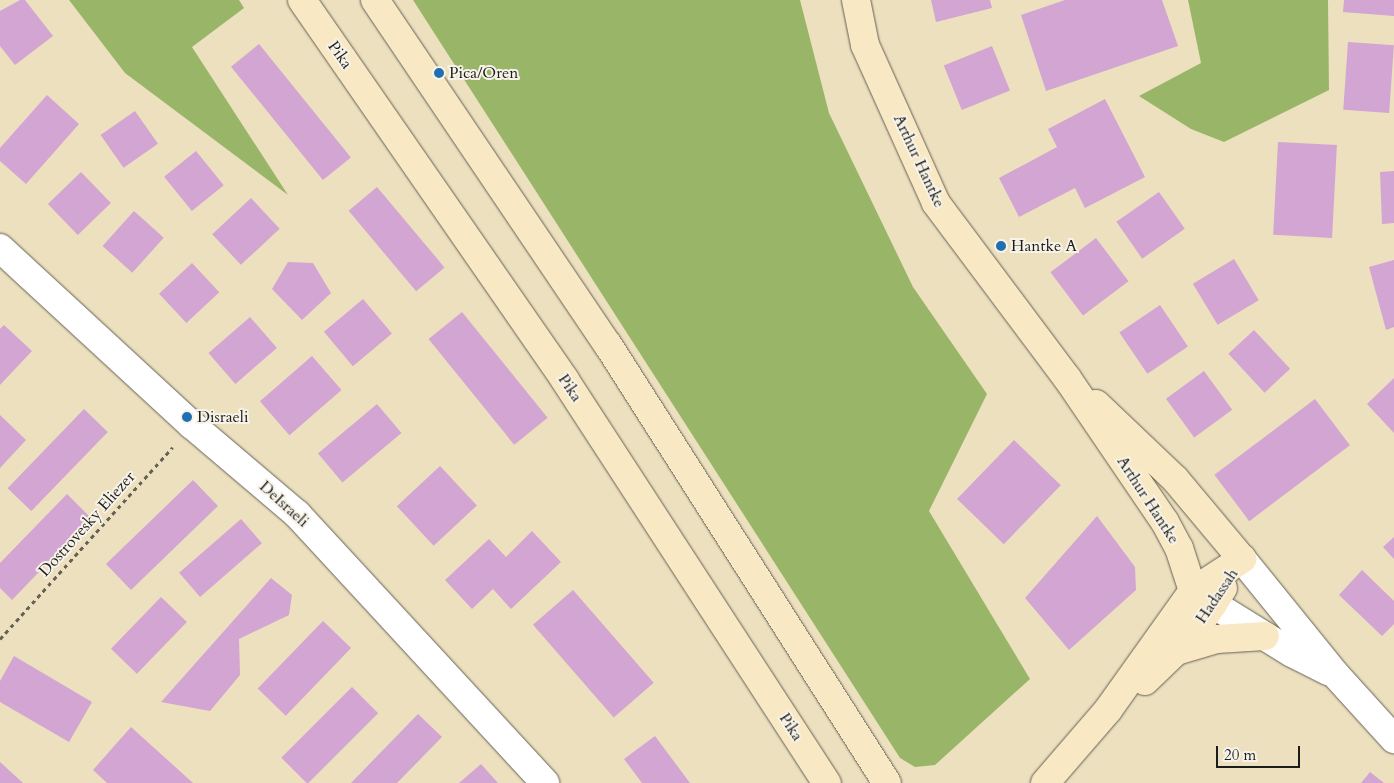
<!DOCTYPE html>
<html>
<head>
<meta charset="utf-8">
<style>
  body { margin:0 }
  #map { position:relative; width:1394px; height:783px; overflow:hidden; background:#ece0bf; font-family:Cardo,serif }
  div>[style] { position:absolute }
  [style*='--x'] { left:calc(var(--x)*1px); top:calc(var(--y)*1px); width:calc(var(--w)*1px); rotate:calc(var(--a)*1deg) }
  .forest>* { inset:0; background:#99b668 }
  .building>* { inset:0; background:#d2a5d2; transform-origin:0 0 }
  .path>* { height:3px; margin-top:-1.5px; transform-origin:0; background:repeating-linear-gradient(90deg,#656155 0 4px,transparent 0 8px) }
  .roads { filter:drop-shadow(0 0 1px #656155) drop-shadow(0 0 1px #656155) }
  .street>* { height:28px; margin:-14px; padding:0 14px; transform-origin:14px; border-radius:14px; background:#fff }
  .secondary>* { height:28px; margin:-14px; padding:0 14px; transform-origin:14px; border-radius:14px; background:#f8e8c3 }
  .dots>* { width:14px; height:14px; translate:-50% -50%; box-sizing:border-box; border:2px solid #f7f3e8; border-radius:50% }
  span { translate:-50% -50%; white-space:nowrap; text-align:center; line-height:1.15; -webkit-text-stroke:4px #f7f3e8; paint-order:stroke }
  .street-label { font-size:16px; color:#1c1c1c }
  .poi-label { font-size:16px; color:#1c1c1c }
  .left { translate:0 -50%; text-align:left }
  .scale { position:absolute; left:1216px; top:746px; width:84px; height:22px; box-sizing:border-box; border:2px solid #1c1c1c; border-top:0; padding-left:6px; font-size:15px; line-height:18px; white-space:nowrap; color:#1c1c1c; -webkit-text-stroke:4px #f7f3e8; paint-order:stroke }
</style>
</head>
<body>
<div id="map">
  <div class="forest">
    <div style="clip-path:polygon(69px 0,239px 0,244px 8px,192px 47px,288px 195px,125px 73px)"></div>
    <div style="clip-path:polygon(413px 0,800px 0,829px 113px,913px 287px,987px 394px,929px 511px,1030px 679px,935px 765px,915px 767px,900px 758px)"></div>
    <div style="clip-path:polygon(1188px 0,1328px 0,1329px 90px,1224px 142px,1191px 129px,1139px 96px,1201px 63px)"></div>
  </div>
  <div class="building">
    <div style="clip-path:polygon(20px 0,25px 0,53px 36px,15px 65px,0 46px,0 11px)"></div>
    <div style="clip-path:polygon(931px 0,990px 0,992px 8px,936px 22px)"></div>
    <div style="clip-path:polygon(1065px 0,1162px 0,1178px 46px,1046px 91px,1021px 15px)"></div>
    <div style="clip-path:polygon(1344px 0,1394px 0,1394px 16px,1343px 12px)"></div>
    <div style="left:1348px;top:42px;width:46px;height:68px;rotate:4deg"></div>
    <div style="left:259px;top:44px;width:146px;height:36px;rotate:51deg"></div>
    <div style="left:992px;top:46px;width:48px;height:52px;rotate:68deg"></div>
    <div style="clip-path:polygon(47px 95px,79px 124px,26px 184px,0 161px,0 148px)"></div>
    <div style="clip-path:polygon(1105px 99px,1145px 177px,1085px 208px,1075px 188px,1019px 217px,999px 178px,1057px 147px,1048px 129px)"></div>
    <div style="left:135px;top:111px;width:40px;height:42px;rotate:55deg"></div>
    <div style="left:1278px;top:142px;width:59px;height:93px;rotate:3deg"></div>
    <div style="left:196px;top:151px;width:44px;height:41px;rotate:51deg"></div>
    <div style="clip-path:polygon(1394px 171px,1394px 223px,1382px 224px,1380px 172px)"></div>
    <div style="left:81px;top:172px;width:43px;height:46px;rotate:46deg"></div>
    <div style="left:377px;top:187px;width:105px;height:37px;rotate:50deg"></div>
    <div style="left:1159px;top:192px;width:45px;height:52px;rotate:55deg"></div>
    <div style="left:251px;top:198px;width:42px;height:53px;rotate:47deg"></div>
    <div style="left:134px;top:211px;width:40px;height:47px;rotate:42deg"></div>
    <div style="left:1096px;top:238px;width:54px;height:57px;rotate:53deg"></div>
    <div style="left:1234px;top:259px;width:48px;height:48px;rotate:59deg"></div>
    <div style="clip-path:polygon(1394px 260px,1394px 327px,1386px 330px,1369px 267px)"></div>
    <div style="clip-path:polygon(288px 262px,313px 263px,331px 293px,302px 320px,272px 289px)"></div>
    <div style="left:192px;top:263px;width:40px;height:45px;rotate:47deg"></div>
    <div style="left:363px;top:299px;width:45px;height:51px;rotate:50deg"></div>
    <div style="left:1160px;top:305px;width:50px;height:49px;rotate:56deg"></div>
    <div style="left:462px;top:312px;width:136px;height:43px;rotate:51deg"></div>
    <div style="left:250px;top:317px;width:41px;height:55px;rotate:49deg"></div>
    <div style="clip-path:polygon(4px 325px,32px 351px,0 385px,0 329px)"></div>
    <div style="left:1254px;top:330px;width:53px;height:35px;rotate:47deg"></div>
    <div style="left:312px;top:356px;width:45px;height:69px;rotate:49deg"></div>
    <div style="left:1204px;top:371px;width:48px;height:47px;rotate:54deg"></div>
    <div style="clip-path:polygon(1394px 378px,1394px 433px,1367px 404px)"></div>
    <div style="left:1315px;top:399px;width:58px;height:126px;rotate:53deg"></div>
    <div style="left:377px;top:404px;width:38px;height:77px;rotate:50deg"></div>
    <div style="left:84px;top:409px;width:33px;height:110px;rotate:44deg"></div>
    <div style="clip-path:polygon(0 415px,26px 440px,0 468px)"></div>
    <div style="left:1014px;top:440px;width:65px;height:82px;rotate:44deg"></div>
    <div style="left:440px;top:466px;width:54px;height:59px;rotate:47deg"></div>
    <div style="left:193px;top:480px;width:36px;height:121px;rotate:46deg"></div>
    <div style="clip-path:polygon(67px 494px,91px 518px,12px 600px,0 588px,0 563px)"></div>
    <div style="clip-path:polygon(1097px 516px,1135px 567px,1136px 590px,1069px 650px,1025px 598px)"></div>
    <div style="left:241px;top:519px;width:32px;height:82px;rotate:49deg"></div>
    <div style="clip-path:polygon(532px 531px,561px 562px,511px 609px,493px 589px,472px 609px,445px 580px,489px 539px,506px 557px)"></div>
    <div style="clip-path:polygon(1394px 537px,1394px 559px,1383px 547px)"></div>
    <div style="clip-path:polygon(1362px 570px,1394px 601px,1394px 624px,1382px 636px,1339px 595px)"></div>
    <div style="clip-path:polygon(271px 578px,292px 595px,289px 615px,239px 639px,240px 675px,210px 711px,161px 702px)"></div>
    <div style="left:573px;top:590px;width:123px;height:53px;rotate:49deg"></div>
    <div style="left:161px;top:597px;width:36px;height:72px;rotate:44deg"></div>
    <div style="left:323px;top:621px;width:39px;height:94px;rotate:44deg"></div>
    <div style="clip-path:polygon(14px 656px,92px 702px,69px 742px,0 702px,0 681px)"></div>
    <div style="left:352px;top:687px;width:37px;height:100px;rotate:45deg"></div>
    <div style="clip-path:polygon(418px 714px,442px 737px,397px 783px,351px 783px)"></div>
    <div style="clip-path:polygon(131px 727px,193px 783px,107px 783px,93px 770px)"></div>
    <div style="clip-path:polygon(655px 736px,690px 783px,642px 783px,624px 759px)"></div>
    <div style="clip-path:polygon(0 762px,23px 783px,0 783px)"></div>
    <div style="clip-path:polygon(481px 764px,498px 783px,459px 783px)"></div>
    <div style="clip-path:polygon(1370px 772px,1384px 783px,1361px 783px)"></div>
  </div>
  <div class="path">
    <div style="--x:0;--y:639;--w:258;--a:-48"></div>
  </div>
  <div class="roads">
    <div class="street">
      <div style="--x:0;--y:248;--w:261;--a:42.7"></div>
      <div style="--x:192;--y:425;--w:138;--a:40.3"></div>
      <div style="--x:297;--y:514;--w:366;--a:47.3"></div>
      <div style="--x:1242;--y:559;--w:148;--a:51"></div>
      <div style="--x:1335;--y:674;--w:88;--a:47.8"></div>
      <div style="--x:1213;--y:604;--w:93;--a:31.8"></div>
      <div style="--x:1292;--y:653;--w:40;--a:26.6"></div>
    </div>
    <div class="secondary">
      <div style="--x:302;--y:0;--w:462;--a:55.3"></div>
      <div style="--x:565;--y:380;--w:481;--a:57"></div>
      <div style="--x:375;--y:0;--w:416;--a:56"></div>
      <div style="--x:608;--y:345;--w:519;--a:57.5"></div>
      <div style="--x:856;--y:0;--w:46;--a:78.7"></div>
      <div style="--x:865;--y:45;--w:173;--a:65.8"></div>
      <div style="--x:936;--y:203;--w:219;--a:53.2"></div>
      <div style="--x:1067;--y:378;--w:174;--a:55.8"></div>
      <div style="--x:1165;--y:522;--w:30;--a:62"></div>
      <div style="--x:1179;--y:548;--w:45;--a:72"></div>
      <div style="--x:1193;--y:591;--w:24;--a:33"></div>
      <div style="--x:1096;--y:404;--w:109;--a:43.5"></div>
      <div style="--x:1175;--y:479;--w:104;--a:50.1"></div>
      <div style="--x:1176;--y:651;--w:43;--a:-16.3"></div>
      <div style="--x:1217;--y:639;--w:48;--a:-3.6"></div>
      <div style="--x:1145;--y:681;--w:43;--a:-44.1"></div>
      <div style="--x:1176;--y:651;--w:35;--a:-49"></div>
      <div style="--x:1199;--y:625;--w:44;--a:-57"></div>
      <div style="--x:1045;--y:783;--w:96;--a:-49.2"></div>
      <div style="--x:1108;--y:710;--w:146;--a:-54.5"></div>
      <div style="--x:1193;--y:591;--w:59;--a:-33.1"></div>
    </div>
  </div>
  <div class="dots">
    <div style="left:439px;top:73px;background:#1f6fb2"></div>
    <div style="left:1001px;top:246px;background:#1f6fb2"></div>
    <div style="left:187px;top:417px;background:#1f6fb2"></div>
  </div>
  <div class="street-label">
    <span style="left:340px;top:55px;rotate:55deg">Pika</span>
    <span style="left:919px;top:161px;rotate:65deg">Arthur Hantke</span>
    <span style="left:570px;top:388px;rotate:56deg">Pika</span>
    <span style="left:1148px;top:500px;rotate:57deg">Arthur Hantke</span>
    <span style="left:284px;top:504px;rotate:42deg">DeIsraeli</span>
    <span style="left:87px;top:524px;rotate:-48deg">Dostrovesky Eliezer</span>
    <span style="left:1217px;top:596px;rotate:-56deg">Hadassah</span>
    <span style="left:791px;top:727px;rotate:57deg">Pika</span>
  </div>
  <div class="poi-label">
    <span class="left" style="left:449px;top:73px">Pica/Oren</span>
    <span class="left" style="left:1011px;top:246px">Hantke A</span>
    <span class="left" style="left:197px;top:417px">Disraeli</span>
  </div>
  <div class="scale">20 m</div>
</div>
</body>
</html>
